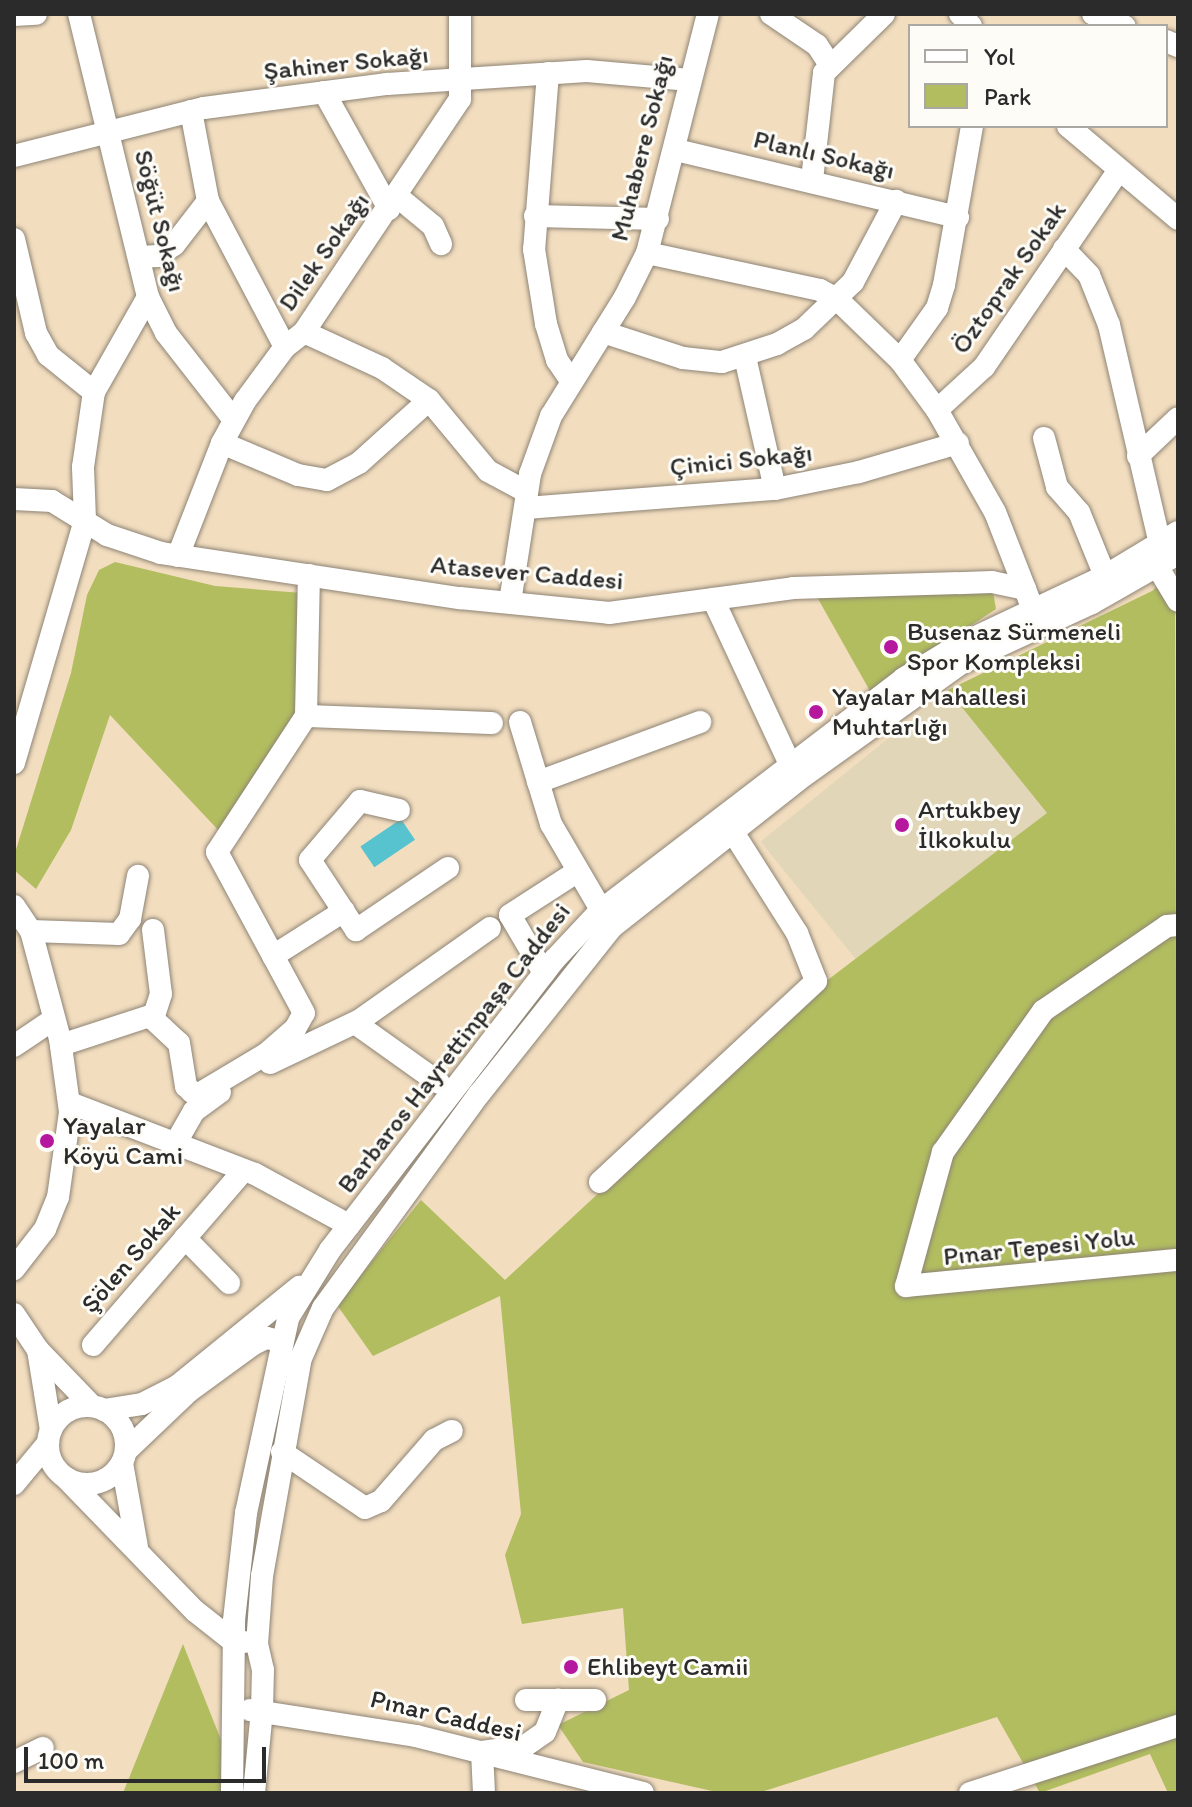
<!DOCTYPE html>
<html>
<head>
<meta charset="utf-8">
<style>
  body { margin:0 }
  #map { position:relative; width:1192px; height:1807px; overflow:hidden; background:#f2ddbf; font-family:Itim,sans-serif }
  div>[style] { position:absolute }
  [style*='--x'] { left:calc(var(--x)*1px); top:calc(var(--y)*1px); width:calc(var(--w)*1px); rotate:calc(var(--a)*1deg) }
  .built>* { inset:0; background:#e1d6b7; transform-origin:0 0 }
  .green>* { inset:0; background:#b1bd5f }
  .water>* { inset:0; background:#56c3cf; transform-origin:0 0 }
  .roads { filter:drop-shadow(0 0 2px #8e8475) drop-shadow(0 0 2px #8e8475) }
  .minor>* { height:22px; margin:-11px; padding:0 11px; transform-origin:11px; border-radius:11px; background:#fff }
  .minor>.ring { margin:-11px; padding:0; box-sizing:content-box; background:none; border:22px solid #fff; border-radius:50% }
  .dots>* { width:22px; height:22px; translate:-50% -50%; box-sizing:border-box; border:4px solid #fdfcf7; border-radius:50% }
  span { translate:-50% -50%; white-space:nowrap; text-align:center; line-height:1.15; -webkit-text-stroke:6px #fdfcf7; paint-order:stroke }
  .street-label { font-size:26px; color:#2b2b2b }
  .poi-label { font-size:26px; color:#2b2b2b }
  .left { translate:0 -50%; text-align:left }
  .frame { position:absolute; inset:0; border:16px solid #2b2b2b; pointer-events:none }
  .legend { position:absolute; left:908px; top:24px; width:260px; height:104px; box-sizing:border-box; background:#fdfcf7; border:2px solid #a9a8a5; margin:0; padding:10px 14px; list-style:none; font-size:24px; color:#2b2b2b }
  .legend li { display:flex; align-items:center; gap:16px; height:40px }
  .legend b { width:40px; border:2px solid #a9a8a5 }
  .scale { position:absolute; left:24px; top:1747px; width:242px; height:36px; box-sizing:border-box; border:4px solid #2b2b2b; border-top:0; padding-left:10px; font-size:24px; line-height:28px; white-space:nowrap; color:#2b2b2b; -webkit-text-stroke:6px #fdfcf7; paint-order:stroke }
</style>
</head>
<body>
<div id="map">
  <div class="built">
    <div style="left:948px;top:690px;width:159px;height:241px;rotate:51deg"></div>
  </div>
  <div class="green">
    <div style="clip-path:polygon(115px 562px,215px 586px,302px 593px,295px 723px,221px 833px,110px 715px,71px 830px,36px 889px,14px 870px,14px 856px,71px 673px,87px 595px,99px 570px)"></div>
    <div style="clip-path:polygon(1175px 572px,1178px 1793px,1168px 1793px,1150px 1754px,1040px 1793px,997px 1717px,758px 1793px,721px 1793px,583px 1762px,558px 1725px,629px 1690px,623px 1608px,522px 1624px,505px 1555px,521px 1514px,500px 1296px,373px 1356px,337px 1305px,421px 1200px,505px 1280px,829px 979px,1047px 813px,948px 690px,1152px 591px)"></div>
    <div style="clip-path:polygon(993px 592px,996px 609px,870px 691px,817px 597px)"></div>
    <div style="clip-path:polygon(183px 1644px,225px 1750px,223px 1793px,123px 1793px)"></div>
  </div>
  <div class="water">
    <div style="left:401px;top:819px;width:25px;height:49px;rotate:56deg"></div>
  </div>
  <div class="roads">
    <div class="minor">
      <div style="--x:79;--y:14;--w:291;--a:76.3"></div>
      <div style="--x:148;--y:297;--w:40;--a:63.4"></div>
      <div style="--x:166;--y:333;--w:110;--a:52"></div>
      <div style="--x:771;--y:14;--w:55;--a:34"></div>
      <div style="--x:817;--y:45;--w:24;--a:57"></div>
      <div style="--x:960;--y:14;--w:16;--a:47"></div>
      <div style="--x:1093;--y:14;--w:34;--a:21"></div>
      <div style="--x:14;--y:15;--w:22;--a:-3"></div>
      <div style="--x:1166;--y:41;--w:13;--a:23"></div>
      <div style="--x:548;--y:73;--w:177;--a:94.5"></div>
      <div style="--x:534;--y:249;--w:76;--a:80.9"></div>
      <div style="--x:546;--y:324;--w:38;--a:73"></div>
      <div style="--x:557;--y:360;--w:23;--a:56"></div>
      <div style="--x:324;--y:92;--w:134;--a:60.9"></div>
      <div style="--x:191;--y:111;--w:92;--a:79.3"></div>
      <div style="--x:208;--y:201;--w:165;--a:62.2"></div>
      <div style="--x:1068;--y:126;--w:144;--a:40.2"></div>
      <div style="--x:676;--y:150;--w:290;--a:13.4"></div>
      <div style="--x:14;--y:156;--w:196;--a:-14.2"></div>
      <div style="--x:204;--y:108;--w:185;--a:-7.5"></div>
      <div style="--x:387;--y:84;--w:200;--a:-3.7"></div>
      <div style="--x:587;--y:71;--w:103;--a:5"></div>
      <div style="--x:812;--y:180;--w:108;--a:-83.6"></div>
      <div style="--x:824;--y:73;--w:84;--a:-44.5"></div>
      <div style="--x:398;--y:197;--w:45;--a:39.6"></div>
      <div style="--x:433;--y:226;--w:20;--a:66"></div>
      <div style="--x:535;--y:216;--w:123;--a:1.4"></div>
      <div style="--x:14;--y:239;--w:97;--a:76.8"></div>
      <div style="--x:36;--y:333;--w:25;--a:61"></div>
      <div style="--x:48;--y:355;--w:59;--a:38.8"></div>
      <div style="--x:1064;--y:249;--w:36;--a:46"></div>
      <div style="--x:1089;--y:275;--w:54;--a:68.2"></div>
      <div style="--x:1109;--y:325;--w:225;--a:76.9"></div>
      <div style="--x:647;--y:253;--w:177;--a:12.1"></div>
      <div style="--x:820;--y:290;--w:19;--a:28"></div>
      <div style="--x:837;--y:299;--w:88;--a:44.1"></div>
      <div style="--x:900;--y:360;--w:62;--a:53.5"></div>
      <div style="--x:937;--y:410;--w:117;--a:60.4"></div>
      <div style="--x:995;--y:512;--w:83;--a:68.7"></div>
      <div style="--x:140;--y:257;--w:18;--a:-3"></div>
      <div style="--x:158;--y:256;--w:19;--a:-35"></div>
      <div style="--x:174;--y:245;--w:56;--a:-52.3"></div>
      <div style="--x:304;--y:332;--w:86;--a:24.8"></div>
      <div style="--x:382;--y:368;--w:57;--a:34.2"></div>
      <div style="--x:429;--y:400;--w:92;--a:50.3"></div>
      <div style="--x:488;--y:471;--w:44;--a:28.3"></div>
      <div style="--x:603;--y:332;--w:84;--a:18"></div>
      <div style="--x:683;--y:358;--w:39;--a:6"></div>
      <div style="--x:722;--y:362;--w:58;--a:-18.1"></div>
      <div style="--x:777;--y:344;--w:31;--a:-29"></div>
      <div style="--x:804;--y:329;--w:68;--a:-43.8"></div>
      <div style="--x:853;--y:282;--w:92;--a:-62"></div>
      <div style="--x:745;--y:357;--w:135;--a:77.2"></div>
      <div style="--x:900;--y:360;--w:64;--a:-54.6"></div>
      <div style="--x:937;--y:308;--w:24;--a:-73"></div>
      <div style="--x:944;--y:285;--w:161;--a:-80"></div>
      <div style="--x:937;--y:410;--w:64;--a:-42.5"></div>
      <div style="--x:984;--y:367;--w:237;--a:-55.6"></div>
      <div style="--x:1044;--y:438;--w:51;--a:75.1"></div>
      <div style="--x:1057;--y:487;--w:33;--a:49"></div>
      <div style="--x:1079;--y:512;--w:69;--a:67.9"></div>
      <div style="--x:222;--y:443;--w:82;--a:22.8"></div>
      <div style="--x:298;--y:475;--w:29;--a:10"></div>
      <div style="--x:327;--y:480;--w:36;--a:-28"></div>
      <div style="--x:359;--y:463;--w:94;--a:-42"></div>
      <div style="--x:1138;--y:456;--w:55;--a:-43.5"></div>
      <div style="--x:14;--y:499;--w:38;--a:3"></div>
      <div style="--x:52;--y:501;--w:65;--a:31.7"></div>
      <div style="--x:107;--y:535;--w:57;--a:18.4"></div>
      <div style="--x:161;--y:553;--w:302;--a:8.6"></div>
      <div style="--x:460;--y:598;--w:150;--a:5.7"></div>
      <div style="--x:609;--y:613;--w:186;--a:-7.7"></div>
      <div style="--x:793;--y:588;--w:199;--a:-1.7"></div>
      <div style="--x:992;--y:582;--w:34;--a:12"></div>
      <div style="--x:1025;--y:589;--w:22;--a:69"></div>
      <div style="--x:526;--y:508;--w:250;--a:-4.4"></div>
      <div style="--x:775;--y:489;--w:86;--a:-11.4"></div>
      <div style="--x:859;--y:472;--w:103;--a:-16.3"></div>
      <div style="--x:178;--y:556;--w:121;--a:-68.7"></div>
      <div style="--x:222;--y:443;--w:48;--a:-61.3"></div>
      <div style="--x:245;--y:401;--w:67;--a:-53.5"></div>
      <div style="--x:285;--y:347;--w:24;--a:-38"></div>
      <div style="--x:304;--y:332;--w:280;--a:-56.2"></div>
      <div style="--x:460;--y:99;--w:85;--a:-90"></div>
      <div style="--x:1151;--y:556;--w:52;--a:59"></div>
      <div style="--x:713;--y:599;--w:194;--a:65"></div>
      <div style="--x:510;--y:602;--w:130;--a:-81.1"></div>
      <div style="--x:530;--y:474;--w:62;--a:-70.1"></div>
      <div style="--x:551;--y:416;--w:140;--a:-58.1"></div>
      <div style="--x:625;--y:297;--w:49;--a:-63.4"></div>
      <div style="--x:647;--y:253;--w:247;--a:-75.7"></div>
      <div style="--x:306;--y:716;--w:186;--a:2.2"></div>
      <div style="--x:520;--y:722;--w:107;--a:73.1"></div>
      <div style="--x:551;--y:824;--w:111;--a:59.7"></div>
      <div style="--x:14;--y:763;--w:253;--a:-73.7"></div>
      <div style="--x:85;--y:520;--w:53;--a:-92.2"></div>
      <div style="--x:83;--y:467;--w:76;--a:-81.7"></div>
      <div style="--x:94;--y:392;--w:109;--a:-60.4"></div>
      <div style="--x:538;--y:782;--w:173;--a:-20.3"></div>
      <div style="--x:399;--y:810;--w:40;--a:-167"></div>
      <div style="--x:360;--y:801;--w:77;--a:130.3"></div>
      <div style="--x:310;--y:860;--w:84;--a:56.7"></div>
      <div style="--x:356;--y:930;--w:111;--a:-34"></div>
      <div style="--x:14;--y:906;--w:30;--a:56"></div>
      <div style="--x:31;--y:931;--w:112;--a:75"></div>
      <div style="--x:60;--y:1039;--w:74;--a:82.2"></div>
      <div style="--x:70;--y:1112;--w:86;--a:98"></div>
      <div style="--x:58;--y:1197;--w:35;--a:112"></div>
      <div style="--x:45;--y:1229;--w:51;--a:127.8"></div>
      <div style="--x:1178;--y:925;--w:11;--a:175"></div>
      <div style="--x:1167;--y:926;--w:150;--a:145.6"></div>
      <div style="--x:1043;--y:1011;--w:173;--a:125.3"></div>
      <div style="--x:943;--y:1152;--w:139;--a:105.4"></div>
      <div style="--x:906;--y:1286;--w:273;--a:-5.5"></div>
      <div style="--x:153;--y:930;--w:64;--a:82.9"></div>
      <div style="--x:161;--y:994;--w:26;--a:108"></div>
      <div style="--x:153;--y:1019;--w:35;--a:43"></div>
      <div style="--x:179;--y:1043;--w:44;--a:80.8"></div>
      <div style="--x:186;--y:1086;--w:8;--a:45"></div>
      <div style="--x:192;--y:1092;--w:7;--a:16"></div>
      <div style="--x:199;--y:1094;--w:78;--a:-30.8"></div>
      <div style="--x:266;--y:1054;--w:38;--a:-41"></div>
      <div style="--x:295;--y:1029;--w:18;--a:-61"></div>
      <div style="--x:304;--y:1013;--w:183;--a:-118.4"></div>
      <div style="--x:217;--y:852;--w:163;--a:-56.8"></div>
      <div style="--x:306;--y:716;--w:141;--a:-88.8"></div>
      <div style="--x:31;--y:931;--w:88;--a:2"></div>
      <div style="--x:119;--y:934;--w:19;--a:-54"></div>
      <div style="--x:130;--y:919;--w:44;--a:-79.5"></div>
      <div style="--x:273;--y:956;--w:84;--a:-32.4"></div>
      <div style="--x:544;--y:973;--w:67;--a:-120.4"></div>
      <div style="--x:510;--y:915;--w:77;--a:-32.9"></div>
      <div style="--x:355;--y:1023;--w:103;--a:35.5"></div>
      <div style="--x:61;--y:1045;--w:97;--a:-18.1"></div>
      <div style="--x:14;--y:1046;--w:48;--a:-34"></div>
      <div style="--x:270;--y:1063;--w:100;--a:-25.5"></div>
      <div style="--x:360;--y:1020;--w:159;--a:-35.3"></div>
      <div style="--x:70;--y:1103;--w:198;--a:21"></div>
      <div style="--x:255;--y:1174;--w:107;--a:28.5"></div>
      <div style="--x:174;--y:1146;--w:40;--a:-60.3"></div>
      <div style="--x:194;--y:1111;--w:32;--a:-36"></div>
      <div style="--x:600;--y:1182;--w:295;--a:-42.9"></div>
      <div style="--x:816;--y:981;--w:52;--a:-111.6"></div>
      <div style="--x:797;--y:933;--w:120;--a:-122.4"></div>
      <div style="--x:185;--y:1238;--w:63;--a:45.6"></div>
      <div style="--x:14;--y:1314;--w:43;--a:56.3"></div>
      <div style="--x:38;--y:1350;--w:78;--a:46"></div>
      <div style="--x:93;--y:1345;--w:231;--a:-49.2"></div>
      <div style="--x:38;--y:1350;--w:81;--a:80.8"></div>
      <div class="ring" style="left:48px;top:1406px;width:56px;height:56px"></div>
      <div style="--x:104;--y:1410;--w:38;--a:-9"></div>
      <div style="--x:142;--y:1404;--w:38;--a:-27"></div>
      <div style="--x:176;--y:1387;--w:159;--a:-39.1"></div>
      <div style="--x:126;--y:1451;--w:87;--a:-43.6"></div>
      <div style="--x:189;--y:1391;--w:78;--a:-36.1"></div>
      <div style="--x:252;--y:1345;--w:16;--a:-27"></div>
      <div style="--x:266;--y:1338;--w:16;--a:11"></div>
      <div style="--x:282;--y:1452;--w:100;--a:34"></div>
      <div style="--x:365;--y:1508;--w:17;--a:-24"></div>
      <div style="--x:381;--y:1501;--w:81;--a:-49"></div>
      <div style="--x:434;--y:1440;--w:20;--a:-27"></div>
      <div style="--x:122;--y:1463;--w:85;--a:79.9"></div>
      <div style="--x:66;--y:1478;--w:185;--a:45.9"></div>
      <div style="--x:195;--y:1611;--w:48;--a:38.3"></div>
      <div style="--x:233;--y:1641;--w:11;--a:5"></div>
      <div style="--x:14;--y:1484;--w:53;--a:-50.3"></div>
      <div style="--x:526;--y:1700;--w:69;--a:0"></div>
      <div style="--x:250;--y:1710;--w:168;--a:8.9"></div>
      <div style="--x:416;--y:1736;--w:234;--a:14.1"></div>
      <div style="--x:14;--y:1762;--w:32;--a:-26"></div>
      <div style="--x:232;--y:1793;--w:173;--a:-89.3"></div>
      <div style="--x:234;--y:1620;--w:108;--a:-83.6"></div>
      <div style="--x:246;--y:1513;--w:199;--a:-77.8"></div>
      <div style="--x:288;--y:1318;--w:80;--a:-58.3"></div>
      <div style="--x:330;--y:1250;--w:368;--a:-52.3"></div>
      <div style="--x:555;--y:959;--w:66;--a:-46.8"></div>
      <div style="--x:600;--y:911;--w:382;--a:-37.4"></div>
      <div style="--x:903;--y:679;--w:66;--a:-31.3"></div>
      <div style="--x:959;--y:645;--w:161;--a:-25.3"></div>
      <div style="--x:1105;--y:576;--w:85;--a:-31.1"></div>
      <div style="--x:254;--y:1793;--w:83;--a:-84.5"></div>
      <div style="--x:262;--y:1710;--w:40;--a:-88.6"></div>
      <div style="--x:263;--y:1670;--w:27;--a:-103"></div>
      <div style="--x:257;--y:1644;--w:68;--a:-85.8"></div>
      <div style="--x:262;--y:1576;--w:221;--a:-79.9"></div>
      <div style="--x:301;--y:1358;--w:55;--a:-66.3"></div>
      <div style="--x:323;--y:1308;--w:266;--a:-53.9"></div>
      <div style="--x:480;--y:1093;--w:212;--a:-51.5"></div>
      <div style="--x:612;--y:927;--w:237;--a:-38.3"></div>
      <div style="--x:798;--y:780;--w:199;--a:-35.6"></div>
      <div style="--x:960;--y:664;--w:145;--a:-24.8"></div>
      <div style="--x:1092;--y:603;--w:99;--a:-29.7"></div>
      <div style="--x:484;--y:1793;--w:41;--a:-92.8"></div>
      <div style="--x:482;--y:1752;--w:43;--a:-7.9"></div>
      <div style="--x:525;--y:1746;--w:24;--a:-35"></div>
      <div style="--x:545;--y:1732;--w:35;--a:-68"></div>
      <div style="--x:970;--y:1793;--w:219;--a:-17.9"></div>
    </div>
  </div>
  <div class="dots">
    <div style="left:891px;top:647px;background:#b5179e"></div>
    <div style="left:816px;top:712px;background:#b5179e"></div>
    <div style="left:902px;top:825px;background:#b5179e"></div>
    <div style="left:47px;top:1141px;background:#b5179e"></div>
    <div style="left:571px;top:1667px;background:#b5179e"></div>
  </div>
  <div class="street-label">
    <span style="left:346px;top:63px;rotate:-6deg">Şahiner Sokağı</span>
    <span style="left:642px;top:148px;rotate:-76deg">Muhabere Sokağı</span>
    <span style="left:824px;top:155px;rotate:13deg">Planlı Sokağı</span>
    <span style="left:160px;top:221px;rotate:76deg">Söğüt Sokağı</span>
    <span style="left:324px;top:252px;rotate:-55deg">Dilek Sokağı</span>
    <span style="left:1009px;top:278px;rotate:-55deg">Öztoprak Sokak</span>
    <span style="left:741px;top:460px;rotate:-6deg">Çinici Sokağı</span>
    <span style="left:527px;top:573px;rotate:5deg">Atasever Caddesi</span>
    <span style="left:454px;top:1048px;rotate:-52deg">Barbaros Hayrettinpaşa Caddesi</span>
    <span style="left:1039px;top:1247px;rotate:-6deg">Pınar Tepesi Yolu</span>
    <span style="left:131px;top:1258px;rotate:-49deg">Şölen Sokak</span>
    <span style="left:446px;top:1716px;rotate:13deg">Pınar Caddesi</span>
  </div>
  <div class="poi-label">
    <span class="left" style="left:907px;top:647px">Busenaz Sürmeneli<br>Spor Kompleksi</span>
    <span class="left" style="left:832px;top:712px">Yayalar Mahallesi<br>Muhtarlığı</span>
    <span class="left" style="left:918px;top:825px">Artukbey<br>İlkokulu</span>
    <span class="left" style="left:63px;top:1141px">Yayalar<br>Köyü Cami</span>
    <span class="left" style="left:587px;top:1667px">Ehlibeyt Camii</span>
  </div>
  <div class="frame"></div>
  <ul class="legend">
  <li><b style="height:10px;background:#fff"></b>Yol</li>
  <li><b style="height:22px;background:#b1bd5f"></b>Park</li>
  </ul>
  <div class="scale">100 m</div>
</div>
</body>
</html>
